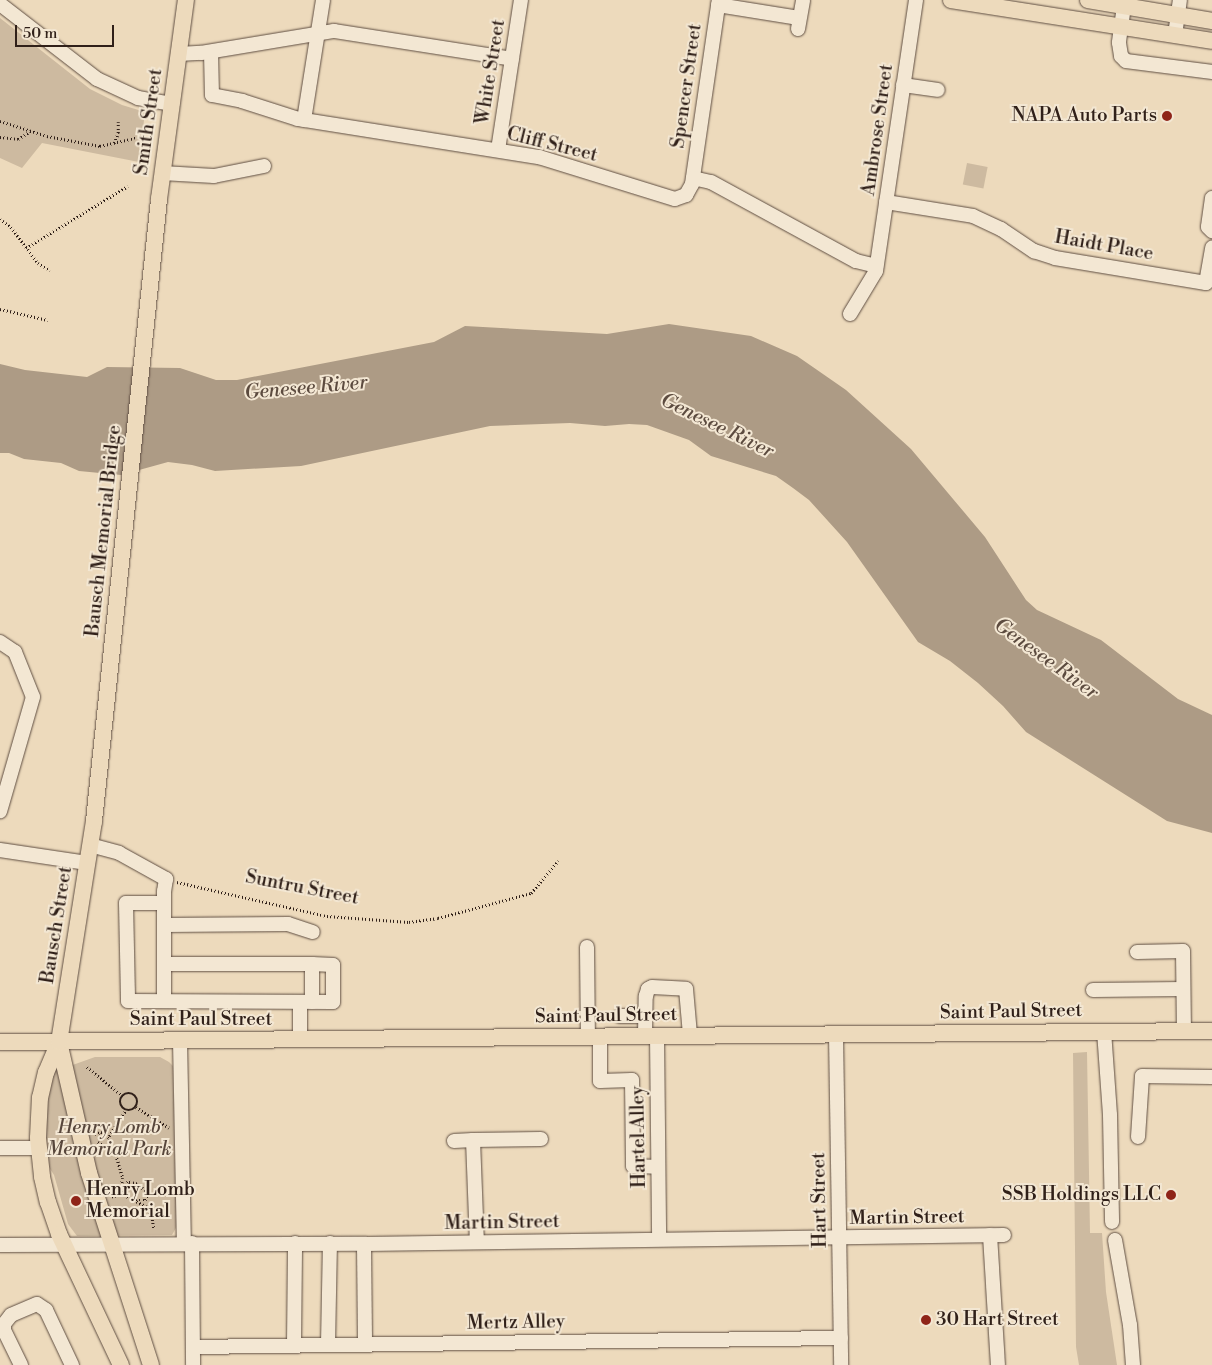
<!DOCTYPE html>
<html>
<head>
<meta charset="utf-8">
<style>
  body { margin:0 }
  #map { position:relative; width:1212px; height:1365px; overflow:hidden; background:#eddabc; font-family:"Libre Bodoni",serif }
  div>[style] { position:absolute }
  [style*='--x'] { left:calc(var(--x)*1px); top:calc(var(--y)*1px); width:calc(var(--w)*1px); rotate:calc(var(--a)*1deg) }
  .green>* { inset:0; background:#cdbaa0; transform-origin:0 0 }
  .water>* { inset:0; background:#ad9b85 }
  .path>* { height:2.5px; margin-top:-1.25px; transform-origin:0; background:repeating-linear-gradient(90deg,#302019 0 1px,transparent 0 3.5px) }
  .path>.ring { margin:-1.25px; padding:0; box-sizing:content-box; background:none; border:2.5px solid #302019; border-radius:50% }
  .roads { filter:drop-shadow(0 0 1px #5f4e42) drop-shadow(0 0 1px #5f4e42) }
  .minor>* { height:14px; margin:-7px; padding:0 7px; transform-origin:7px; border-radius:7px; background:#f3e7d3 }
  .major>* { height:16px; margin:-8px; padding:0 8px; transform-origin:8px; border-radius:8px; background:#eddabc }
  .dots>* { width:14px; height:14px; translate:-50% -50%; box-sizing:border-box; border:2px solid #f3e7d3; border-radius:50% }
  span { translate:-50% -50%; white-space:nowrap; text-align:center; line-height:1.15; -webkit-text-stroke:4px #f3e7d3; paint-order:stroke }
  .street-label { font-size:19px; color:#302019 }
  .poi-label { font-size:19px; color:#302019 }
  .right { translate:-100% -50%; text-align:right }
  .left { translate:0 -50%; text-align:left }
  .park-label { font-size:19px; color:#57463b; font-style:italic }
  .water-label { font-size:20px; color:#5c4b3f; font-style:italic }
  .scale { position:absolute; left:15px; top:25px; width:99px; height:22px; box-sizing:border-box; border:2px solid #302019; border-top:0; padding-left:6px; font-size:15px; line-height:18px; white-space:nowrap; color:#302019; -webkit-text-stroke:4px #f3e7d3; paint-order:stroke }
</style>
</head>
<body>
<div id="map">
  <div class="green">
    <div style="clip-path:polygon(0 18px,90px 89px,122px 105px,145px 112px,139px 162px,42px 143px,22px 168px,0 158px)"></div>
    <div style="left:967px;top:163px;width:21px;height:22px;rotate:11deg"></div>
    <div style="clip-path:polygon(1087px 1052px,1090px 1233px,1102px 1233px,1106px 1292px,1117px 1365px,1079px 1365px,1076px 1347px,1073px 1053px)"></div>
    <div style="clip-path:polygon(95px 1057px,160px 1057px,169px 1062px,173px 1066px,177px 1226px,172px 1235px,77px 1236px,68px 1224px,54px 1175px,47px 1164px,44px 1120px,53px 1072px)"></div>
  </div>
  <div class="water">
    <div style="clip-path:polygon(669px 324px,751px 336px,797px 356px,846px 390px,911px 449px,985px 537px,1026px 600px,1037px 610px,1101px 640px,1178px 699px,1212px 715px,1212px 833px,1167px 821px,1026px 732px,1003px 706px,978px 683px,950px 661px,918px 642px,847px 542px,809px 500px,793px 488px,776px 476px,711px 456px,689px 440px,647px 425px,629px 424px,605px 426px,570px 423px,490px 426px,301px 466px,215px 471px,192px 465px,168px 462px,121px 475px,79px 471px,61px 463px,24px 459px,9px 453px,0 453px,0 364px,25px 370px,87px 377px,107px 367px,180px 368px,216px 380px,237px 380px,434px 342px,465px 326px,607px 334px)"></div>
  </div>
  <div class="path">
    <div style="--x:0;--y:121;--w:49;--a:17.7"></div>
    <div style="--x:47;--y:136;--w:54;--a:10.7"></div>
    <div style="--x:100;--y:146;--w:35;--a:-13"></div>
    <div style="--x:134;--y:138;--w:12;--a:0"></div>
    <div style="--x:0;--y:137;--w:18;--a:6"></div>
    <div style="--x:18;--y:139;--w:15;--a:-32"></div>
    <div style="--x:114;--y:143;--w:11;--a:-68"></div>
    <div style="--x:118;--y:133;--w:11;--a:-90"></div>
    <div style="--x:0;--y:219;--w:14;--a:36"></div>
    <div style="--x:11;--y:227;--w:45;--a:53.1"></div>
    <div style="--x:38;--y:263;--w:14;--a:30"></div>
    <div style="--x:26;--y:248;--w:119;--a:-31.3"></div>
    <div style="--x:0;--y:309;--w:49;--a:12.9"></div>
    <div style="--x:177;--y:882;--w:154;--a:12.8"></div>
    <div style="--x:327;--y:916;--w:82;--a:4.2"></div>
    <div style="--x:409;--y:922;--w:29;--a:-8"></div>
    <div style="--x:438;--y:918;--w:96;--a:-15"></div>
    <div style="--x:531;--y:893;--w:42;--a:-49.8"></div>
    <div style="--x:87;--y:1067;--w:46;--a:38.9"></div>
    <div class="ring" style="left:120px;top:1093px;width:15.5px;height:15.5px"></div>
    <div style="--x:136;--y:1107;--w:39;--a:32"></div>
    <div style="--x:95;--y:1134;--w:6;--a:-18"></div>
    <div style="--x:101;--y:1132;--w:5;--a:22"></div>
    <div style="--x:106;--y:1134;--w:6;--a:51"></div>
    <div style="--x:110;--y:1139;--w:6;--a:99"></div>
    <div style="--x:109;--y:1136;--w:31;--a:-57"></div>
    <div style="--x:98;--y:1142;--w:8;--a:30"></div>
    <div style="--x:105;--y:1146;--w:4;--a:-14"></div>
    <div style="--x:109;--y:1145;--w:12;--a:55"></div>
    <div style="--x:116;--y:1155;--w:24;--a:73"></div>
    <div style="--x:123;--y:1178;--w:14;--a:102"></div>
    <div style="--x:120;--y:1192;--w:6;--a:135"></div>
    <div style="--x:116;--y:1196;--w:5;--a:169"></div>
    <div style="--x:136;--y:1200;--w:9;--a:0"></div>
    <div style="--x:145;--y:1200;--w:8;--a:-67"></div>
    <div style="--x:148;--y:1193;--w:14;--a:-141"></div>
    <div style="--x:137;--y:1184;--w:9;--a:-167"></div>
    <div style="--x:128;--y:1182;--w:8;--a:140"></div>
    <div style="--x:122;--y:1187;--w:8;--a:76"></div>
    <div style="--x:124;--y:1195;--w:25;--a:27"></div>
    <div style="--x:146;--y:1206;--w:12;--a:59"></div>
    <div style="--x:152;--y:1216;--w:12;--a:81"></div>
  </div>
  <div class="roads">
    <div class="minor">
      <div style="--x:0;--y:4;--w:123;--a:37.7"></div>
      <div style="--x:97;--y:79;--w:45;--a:24.9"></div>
      <div style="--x:138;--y:98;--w:35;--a:10"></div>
      <div style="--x:718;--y:5;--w:82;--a:9.1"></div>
      <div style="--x:1124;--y:6;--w:37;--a:98"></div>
      <div style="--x:1119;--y:43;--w:13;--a:81"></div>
      <div style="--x:1121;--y:56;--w:7;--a:45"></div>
      <div style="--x:1126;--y:61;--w:87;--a:7.3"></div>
      <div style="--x:798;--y:29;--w:29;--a:-80"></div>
      <div style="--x:1175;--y:35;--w:35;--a:-82"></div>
      <div style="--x:211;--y:52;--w:43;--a:88.7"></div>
      <div style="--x:212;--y:95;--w:31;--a:11"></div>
      <div style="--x:242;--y:101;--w:59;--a:17.8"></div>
      <div style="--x:298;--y:119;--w:244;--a:9"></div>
      <div style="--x:539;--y:157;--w:142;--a:17.2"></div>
      <div style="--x:675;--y:199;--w:12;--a:-20"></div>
      <div style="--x:686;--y:195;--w:13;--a:-61"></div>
      <div style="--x:692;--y:184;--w:186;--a:-81.7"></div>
      <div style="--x:179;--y:54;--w:22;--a:-3"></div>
      <div style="--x:201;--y:53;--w:135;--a:-9.4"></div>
      <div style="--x:334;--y:31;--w:180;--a:8.9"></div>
      <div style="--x:903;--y:85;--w:35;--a:8"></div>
      <div style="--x:304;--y:120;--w:121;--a:-81"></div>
      <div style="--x:498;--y:150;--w:152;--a:-81.3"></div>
      <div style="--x:162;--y:173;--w:52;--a:3.3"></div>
      <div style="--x:214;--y:176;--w:51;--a:-11.3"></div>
      <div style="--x:693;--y:178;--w:18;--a:13"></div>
      <div style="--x:711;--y:182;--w:165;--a:28.6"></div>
      <div style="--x:856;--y:261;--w:21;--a:14"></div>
      <div style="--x:1212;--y:198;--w:29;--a:98"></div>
      <div style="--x:1208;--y:227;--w:6;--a:45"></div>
      <div style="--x:886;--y:202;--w:88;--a:9.1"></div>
      <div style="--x:973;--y:216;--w:31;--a:25"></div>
      <div style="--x:1001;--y:229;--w:40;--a:34"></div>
      <div style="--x:1034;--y:251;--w:22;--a:18"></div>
      <div style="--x:1055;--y:258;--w:153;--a:9.4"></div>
      <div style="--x:1206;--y:283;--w:36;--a:-80"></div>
      <div style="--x:850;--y:314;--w:50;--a:-58.8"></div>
      <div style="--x:876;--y:271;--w:274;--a:-81.6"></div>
      <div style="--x:0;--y:642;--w:18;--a:34"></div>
      <div style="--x:15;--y:652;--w:48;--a:68.2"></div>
      <div style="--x:33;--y:697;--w:119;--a:106.1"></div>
      <div style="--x:90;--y:845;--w:30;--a:15"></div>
      <div style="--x:119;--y:853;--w:54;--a:29"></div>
      <div style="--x:166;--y:879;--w:12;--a:99"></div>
      <div style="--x:164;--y:891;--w:110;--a:90"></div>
      <div style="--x:0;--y:850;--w:88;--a:8.5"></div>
      <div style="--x:164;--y:903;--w:38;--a:180"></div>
      <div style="--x:126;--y:903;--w:98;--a:88.8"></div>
      <div style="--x:128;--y:1001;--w:205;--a:0.3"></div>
      <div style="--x:333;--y:1002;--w:37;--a:-90"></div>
      <div style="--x:333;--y:965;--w:21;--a:-177"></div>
      <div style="--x:164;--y:925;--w:124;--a:-0.5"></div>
      <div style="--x:288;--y:924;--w:26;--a:18"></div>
      <div style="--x:587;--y:947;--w:89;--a:89.4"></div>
      <div style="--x:1137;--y:952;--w:46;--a:-1.2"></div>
      <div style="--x:1183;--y:951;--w:80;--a:89.3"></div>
      <div style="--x:164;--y:964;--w:148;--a:0"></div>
      <div style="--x:312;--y:964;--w:38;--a:90"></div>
      <div style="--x:1093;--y:990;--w:90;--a:-0.6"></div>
      <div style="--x:300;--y:1002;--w:38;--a:90"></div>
      <div style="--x:620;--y:1016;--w:25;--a:0"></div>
      <div style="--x:1104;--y:1031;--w:84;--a:85.9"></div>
      <div style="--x:1110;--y:1115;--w:107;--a:88.9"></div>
      <div style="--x:645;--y:1035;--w:39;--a:-89"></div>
      <div style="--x:646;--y:996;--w:7;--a:-74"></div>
      <div style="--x:648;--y:989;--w:4;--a:-27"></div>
      <div style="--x:652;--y:987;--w:34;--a:3"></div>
      <div style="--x:686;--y:989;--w:46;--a:85"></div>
      <div style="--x:657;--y:1035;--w:204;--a:89.4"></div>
      <div style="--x:836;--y:1035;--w:330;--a:89.1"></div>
      <div style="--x:600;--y:1036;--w:45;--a:90"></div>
      <div style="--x:600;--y:1081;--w:32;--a:-2"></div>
      <div style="--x:632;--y:1080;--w:86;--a:89.3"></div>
      <div style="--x:633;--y:1166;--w:25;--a:2"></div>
      <div style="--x:180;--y:1040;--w:204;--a:88.9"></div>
      <div style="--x:1138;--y:1137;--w:61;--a:-86.2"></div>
      <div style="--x:1142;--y:1076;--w:70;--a:0.8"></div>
      <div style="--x:473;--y:1140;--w:68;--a:-0.8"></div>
      <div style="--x:454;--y:1141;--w:19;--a:-3"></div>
      <div style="--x:473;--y:1140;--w:102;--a:87.8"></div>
      <div style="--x:0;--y:1148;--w:39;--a:0"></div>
      <div style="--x:990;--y:1235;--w:130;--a:86.5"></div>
      <div style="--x:1115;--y:1240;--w:86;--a:80"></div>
      <div style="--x:1130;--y:1325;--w:40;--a:85.7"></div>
      <div style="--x:192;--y:1243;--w:122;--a:89.5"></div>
      <div style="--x:364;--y:1244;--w:100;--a:89.4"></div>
      <div style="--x:0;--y:1245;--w:366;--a:-0.2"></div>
      <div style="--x:366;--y:1244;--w:638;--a:-0.81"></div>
      <div style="--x:294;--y:1345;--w:102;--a:-89.4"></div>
      <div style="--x:328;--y:1345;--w:102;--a:-88.9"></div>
      <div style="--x:193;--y:1347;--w:648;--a:-0.8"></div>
      <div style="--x:21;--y:1365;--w:39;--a:-116"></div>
      <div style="--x:4;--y:1330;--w:6;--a:-90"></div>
      <div style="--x:4;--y:1324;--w:11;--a:-52"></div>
      <div style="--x:11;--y:1315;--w:28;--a:-23"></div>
      <div style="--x:37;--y:1304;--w:11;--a:34"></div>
      <div style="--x:46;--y:1310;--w:61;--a:64.7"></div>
    </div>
    <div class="major">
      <div style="--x:951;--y:0;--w:264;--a:8.9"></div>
      <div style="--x:1088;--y:0;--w:126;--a:9.6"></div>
      <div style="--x:0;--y:1042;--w:1212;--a:-0.52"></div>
      <div style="--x:59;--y:1042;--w:33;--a:113"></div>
      <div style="--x:46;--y:1072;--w:26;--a:103"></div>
      <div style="--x:40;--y:1097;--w:41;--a:92.8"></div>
      <div style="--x:38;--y:1138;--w:39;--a:84"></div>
      <div style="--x:42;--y:1177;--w:26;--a:77"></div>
      <div style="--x:48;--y:1202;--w:34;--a:71"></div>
      <div style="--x:59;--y:1234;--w:145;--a:64.7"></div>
      <div style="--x:151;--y:1365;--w:202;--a:-107.9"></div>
      <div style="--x:89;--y:1173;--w:134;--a:-102.9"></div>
      <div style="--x:59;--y:1042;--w:224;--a:-81"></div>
      <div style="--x:94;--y:821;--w:625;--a:-84.03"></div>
      <div style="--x:159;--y:199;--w:201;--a:-82.3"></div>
    </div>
  </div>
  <div class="dots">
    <div style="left:1167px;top:116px;background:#8f2418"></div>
    <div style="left:1171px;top:1195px;background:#8f2418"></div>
    <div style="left:76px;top:1201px;background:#8f2418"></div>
    <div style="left:926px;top:1320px;background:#8f2418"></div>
  </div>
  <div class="street-label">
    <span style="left:491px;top:72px;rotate:-81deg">White Street</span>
    <span style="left:687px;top:86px;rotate:-82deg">Spencer Street</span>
    <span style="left:149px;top:122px;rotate:-82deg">Smith Street</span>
    <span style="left:878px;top:130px;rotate:-82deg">Ambrose Street</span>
    <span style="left:552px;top:145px;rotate:14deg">Cliff Street</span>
    <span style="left:1104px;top:246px;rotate:10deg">Haidt Place</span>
    <span style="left:104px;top:531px;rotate:-84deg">Bausch Memorial Bridge</span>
    <span style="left:302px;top:888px;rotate:11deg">Suntru Street</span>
    <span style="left:57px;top:925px;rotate:-81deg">Bausch Street</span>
    <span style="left:1011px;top:1012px;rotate:-1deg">Saint Paul Street</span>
    <span style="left:606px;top:1016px;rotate:-1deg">Saint Paul Street</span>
    <span style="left:201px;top:1020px">Saint Paul Street</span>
    <span style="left:639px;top:1137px;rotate:-91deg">Hartel Alley</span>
    <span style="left:820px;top:1200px;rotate:-91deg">Hart Street</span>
    <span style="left:907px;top:1218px;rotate:-1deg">Martin Street</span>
    <span style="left:502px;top:1223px;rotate:-1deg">Martin Street</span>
    <span style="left:516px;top:1323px;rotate:-1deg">Mertz Alley</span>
  </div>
  <div class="poi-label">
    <span class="right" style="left:1157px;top:116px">NAPA Auto Parts</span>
    <span class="left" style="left:86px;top:1201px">Henry Lomb<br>Memorial</span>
    <span class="right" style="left:1161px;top:1195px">SSB Holdings LLC</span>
    <span class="left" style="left:936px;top:1320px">30 Hart Street</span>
  </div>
  <div class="park-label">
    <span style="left:109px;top:1139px">Henry Lomb<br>Memorial Park</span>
  </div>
  <div class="water-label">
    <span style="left:306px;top:388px;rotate:-5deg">Genesee River</span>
    <span style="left:717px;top:426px;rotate:26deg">Genesee River</span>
    <span style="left:1046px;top:659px;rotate:36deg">Genesee River</span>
  </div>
  <div class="scale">50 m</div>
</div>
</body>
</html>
